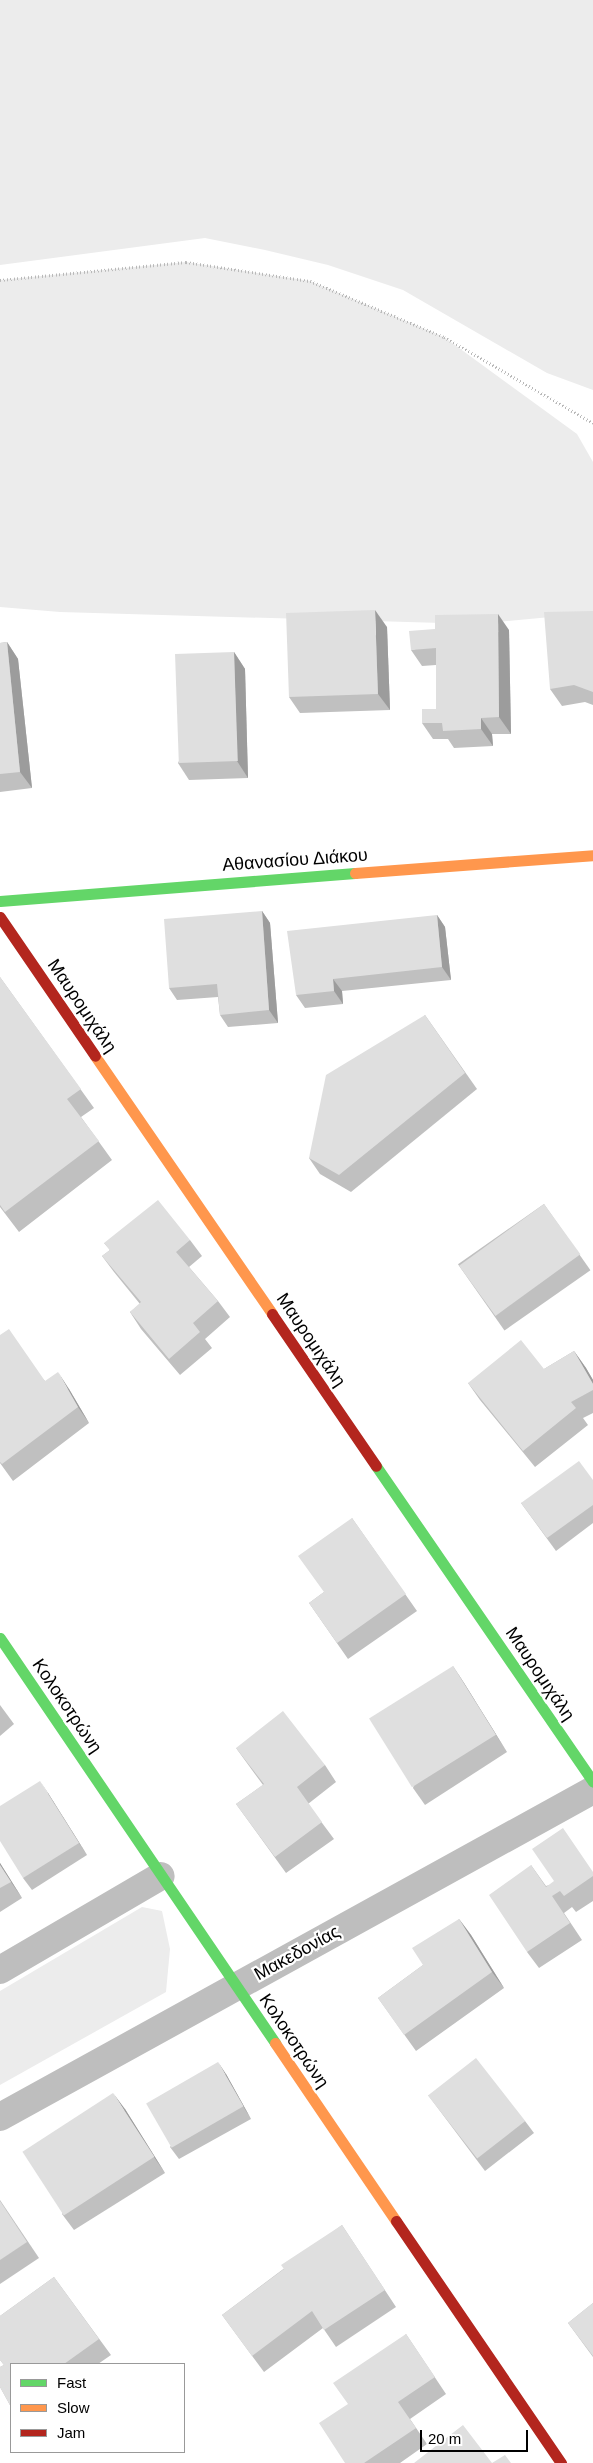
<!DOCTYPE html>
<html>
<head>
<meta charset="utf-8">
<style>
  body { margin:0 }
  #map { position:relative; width:593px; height:2463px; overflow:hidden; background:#fff; font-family:Helvetica,sans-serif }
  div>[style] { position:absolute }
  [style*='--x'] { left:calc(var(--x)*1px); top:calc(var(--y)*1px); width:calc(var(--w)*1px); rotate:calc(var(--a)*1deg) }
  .green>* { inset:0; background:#ececec }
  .path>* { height:3px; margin-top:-1.5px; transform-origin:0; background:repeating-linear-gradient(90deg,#b9b9b9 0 1px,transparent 0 3.5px) }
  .street>* { height:28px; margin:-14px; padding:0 14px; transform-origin:14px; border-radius:14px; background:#bebebe }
  .fast>* { height:11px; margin:-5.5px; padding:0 5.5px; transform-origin:5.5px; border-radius:5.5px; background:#63d668 }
  .slow>* { height:11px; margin:-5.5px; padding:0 5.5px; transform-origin:5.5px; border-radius:5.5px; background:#ff974d }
  .jam>* { height:11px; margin:-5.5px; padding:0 5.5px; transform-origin:5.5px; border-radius:5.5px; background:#b3261e }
  .wall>* { inset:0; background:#c0c0c0; transform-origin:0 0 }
  .shaded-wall>* { inset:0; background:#9c9c9c }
  .building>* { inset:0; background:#dfdfdf; transform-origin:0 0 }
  span { translate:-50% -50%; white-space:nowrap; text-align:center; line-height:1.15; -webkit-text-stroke:4.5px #fff; paint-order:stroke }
  .street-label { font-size:18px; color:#000 }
  .legend { position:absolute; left:10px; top:2363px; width:175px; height:90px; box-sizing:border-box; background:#fff; border:1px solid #999; margin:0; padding:6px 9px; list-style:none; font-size:15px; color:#000 }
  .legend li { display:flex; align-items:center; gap:10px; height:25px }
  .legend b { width:25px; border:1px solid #999 }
  .scale { position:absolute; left:420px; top:2430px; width:108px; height:22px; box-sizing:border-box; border:2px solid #000; border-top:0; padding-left:6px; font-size:15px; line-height:18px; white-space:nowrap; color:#000; -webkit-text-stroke:4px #fff; paint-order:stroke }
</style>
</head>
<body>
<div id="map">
  <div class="green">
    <div style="clip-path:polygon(0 0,593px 0,593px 390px,547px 373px,403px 290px,328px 265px,265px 250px,205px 238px,0 265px)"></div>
    <div style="clip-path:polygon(186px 262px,310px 281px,444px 337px,577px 434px,593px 462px,593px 613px,476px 624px,60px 612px,0 607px,0 280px)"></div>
    <div style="clip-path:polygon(142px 1907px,162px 1911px,170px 1949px,166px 1992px,0 2085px,0 1991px)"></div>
  </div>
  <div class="path">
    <div style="--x:0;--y:280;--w:187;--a:-5.5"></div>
    <div style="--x:186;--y:262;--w:125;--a:8.7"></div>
    <div style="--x:310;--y:281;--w:145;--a:22.7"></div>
    <div style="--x:444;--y:337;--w:172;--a:30"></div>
  </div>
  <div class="street">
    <div style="--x:0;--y:1970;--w:186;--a:-30.3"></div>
    <div style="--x:0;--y:2117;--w:677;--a:-28.87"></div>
  </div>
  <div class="fast">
    <div style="--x:0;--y:901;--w:356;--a:-4.5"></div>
    <div style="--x:376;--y:1466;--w:383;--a:55.5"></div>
    <div style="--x:0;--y:1638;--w:490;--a:55.8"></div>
  </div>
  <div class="slow">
    <div style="--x:355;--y:873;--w:239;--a:-4.3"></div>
    <div style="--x:95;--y:1056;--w:313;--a:55.5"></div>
    <div style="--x:275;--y:2043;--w:215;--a:55.8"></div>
  </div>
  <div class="jam">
    <div style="--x:0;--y:917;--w:168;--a:55.6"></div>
    <div style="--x:272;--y:1314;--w:184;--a:55.6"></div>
    <div style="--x:396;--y:2221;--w:293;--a:55.7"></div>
  </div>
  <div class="wall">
    <div style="clip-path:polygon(593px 611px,593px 705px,585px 702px,562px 706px,550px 689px)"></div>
    <div style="clip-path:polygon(387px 627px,390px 710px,300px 713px,289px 697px)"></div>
    <div style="clip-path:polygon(509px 630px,511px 734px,492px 734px,493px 746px,454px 748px,448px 739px,433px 739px,422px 723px,436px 709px,436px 665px,422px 666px,411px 650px)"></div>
    <div style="clip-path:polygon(0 638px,0 643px,7px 642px,18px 659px,32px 788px,0 792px)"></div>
    <div style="clip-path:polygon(234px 652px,245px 669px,248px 778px,189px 780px,178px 763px)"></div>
    <div style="clip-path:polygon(262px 911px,270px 923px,278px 1023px,228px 1027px,220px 1015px,218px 997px,177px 1000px,169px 988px)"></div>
    <div style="clip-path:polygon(437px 915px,445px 927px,451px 980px,342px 991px,343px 1004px,305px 1008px,296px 995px)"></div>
    <div style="clip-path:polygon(0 977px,94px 1108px,81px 1117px,112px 1160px,19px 1232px,0 1207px)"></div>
    <div style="clip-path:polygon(425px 1015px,477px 1089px,351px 1192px,320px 1174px,309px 1158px)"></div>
    <div style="left:544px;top:1204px;width:81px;height:105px;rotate:55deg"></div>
    <div style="clip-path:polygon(190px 1240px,202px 1256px,189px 1267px,218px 1301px,230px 1317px,205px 1339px,212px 1348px,180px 1375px,141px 1329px,130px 1312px,140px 1304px,114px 1272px,102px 1256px,110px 1250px,104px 1243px)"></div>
    <div style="clip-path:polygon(0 1335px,45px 1381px,69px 1389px,89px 1423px,13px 1481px,0 1463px)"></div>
    <div style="clip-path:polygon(574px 1351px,586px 1368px,593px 1380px,593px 1413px,583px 1418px,588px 1425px,535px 1467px,480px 1400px,468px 1383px,544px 1369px)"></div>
    <div style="clip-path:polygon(593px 1480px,593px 1523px,556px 1551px,521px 1503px)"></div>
    <div style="clip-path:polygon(352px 1518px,417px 1611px,348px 1659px,309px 1603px,324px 1592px)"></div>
    <div style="clip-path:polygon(453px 1666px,464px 1683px,507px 1752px,425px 1805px,413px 1788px)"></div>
    <div style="clip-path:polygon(0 1705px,14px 1724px,0 1736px)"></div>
    <div style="clip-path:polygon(236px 1748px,325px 1765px,336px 1782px,308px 1804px,334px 1839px,286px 1873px,236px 1804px,263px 1785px)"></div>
    <div style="clip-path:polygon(48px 1793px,87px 1855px,32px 1890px,23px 1878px)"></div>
    <div style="clip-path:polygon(0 1863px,22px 1898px,0 1912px)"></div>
    <div style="clip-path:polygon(531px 1865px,546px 1886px,593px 1872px,593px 1901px,576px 1912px,572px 1907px,564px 1913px,582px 1940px,539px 1968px,527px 1952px)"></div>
    <div style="clip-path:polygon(459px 1919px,471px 1935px,504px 1988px,416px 2051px,378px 1998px,423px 1965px)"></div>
    <div style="clip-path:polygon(226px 2074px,251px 2119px,179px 2159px,170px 2147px)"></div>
    <div style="clip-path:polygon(428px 2095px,525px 2121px,534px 2133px,485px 2171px)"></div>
    <div style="clip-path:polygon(125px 2109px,165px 2173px,74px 2230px,62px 2214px)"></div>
    <div style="clip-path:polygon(0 2200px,39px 2258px,0 2284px)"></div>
    <div style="clip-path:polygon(342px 2225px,396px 2307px,336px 2347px,323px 2328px,264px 2372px,222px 2315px)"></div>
    <div style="clip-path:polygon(54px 2277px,111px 2355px,98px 2364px,11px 2364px,11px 2407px,0 2387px,0 2367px,4px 2365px,0 2360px,0 2316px)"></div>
    <div style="clip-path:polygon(593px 2303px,593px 2357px,568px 2323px)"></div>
    <div style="clip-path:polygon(406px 2334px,446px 2394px,410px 2419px,427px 2444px,400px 2463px,345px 2463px,348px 2404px)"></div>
  </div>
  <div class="shaded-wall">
    <div style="clip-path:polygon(375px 610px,387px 627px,390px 710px,378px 694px)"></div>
    <div style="clip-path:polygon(498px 614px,509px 630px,511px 734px,499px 717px)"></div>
    <div style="clip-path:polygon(7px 642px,18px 659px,32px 788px,20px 772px)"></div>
    <div style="clip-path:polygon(234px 652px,245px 669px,248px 778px,237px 761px)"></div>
    <div style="clip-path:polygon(481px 718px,492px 734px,493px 746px,481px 729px)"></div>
    <div style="clip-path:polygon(262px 911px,270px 923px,278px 1023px,269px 1010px)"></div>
    <div style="clip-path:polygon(437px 915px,445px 927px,451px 980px,442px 967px)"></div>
    <div style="clip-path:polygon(333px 979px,342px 991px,343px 1004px,334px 991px)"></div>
    <div style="clip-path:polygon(574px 1351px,586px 1368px,593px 1380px,593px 1384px)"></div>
    <div style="clip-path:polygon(58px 1372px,69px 1389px,89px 1423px,78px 1407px)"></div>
    <div style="clip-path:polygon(453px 1666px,464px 1683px,507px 1752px,496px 1735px)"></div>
    <div style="clip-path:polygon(40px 1781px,48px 1793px,87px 1855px,79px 1843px)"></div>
    <div style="clip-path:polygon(0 1863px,22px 1898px,11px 1882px,0 1865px)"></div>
    <div style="clip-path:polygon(459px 1919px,471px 1935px,504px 1988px,492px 1972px)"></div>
    <div style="clip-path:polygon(218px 2062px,226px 2074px,251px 2119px,243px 2106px)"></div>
    <div style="clip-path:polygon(113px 2093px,125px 2109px,165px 2173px,154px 2157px)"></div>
  </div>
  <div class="building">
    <div style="left:375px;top:610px;width:84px;height:89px;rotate:88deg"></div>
    <div style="clip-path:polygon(593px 611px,593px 692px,574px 685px,550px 689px,544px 612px)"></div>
    <div style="clip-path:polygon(498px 614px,499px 717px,481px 718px,481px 729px,443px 731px,442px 723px,422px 723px,422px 709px,436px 709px,436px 648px,411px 650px,409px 631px,435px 629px,435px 615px)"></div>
    <div style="clip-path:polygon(7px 642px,20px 772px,0 774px,0 643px)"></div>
    <div style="left:234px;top:652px;width:109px;height:59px;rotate:88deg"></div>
    <div style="clip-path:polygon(262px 911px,269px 1010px,220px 1015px,217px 984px,169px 988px,164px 919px)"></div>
    <div style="clip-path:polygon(437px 915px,442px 967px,333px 979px,334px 991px,296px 995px,287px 931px)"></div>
    <div style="clip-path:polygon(0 977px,81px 1089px,67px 1099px,99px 1141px,5px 1212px,0 1205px)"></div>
    <div style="clip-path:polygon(425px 1015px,465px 1073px,339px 1175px,309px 1158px,326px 1075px)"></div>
    <div style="clip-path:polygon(158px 1200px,190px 1240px,176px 1252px,218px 1301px,193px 1323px,200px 1332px,169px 1359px,130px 1312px,141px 1302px,102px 1256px,110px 1250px,104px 1243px)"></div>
    <div style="left:544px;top:1204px;width:62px;height:105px;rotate:54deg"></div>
    <div style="clip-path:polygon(9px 1329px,45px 1381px,58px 1372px,78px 1407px,2px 1464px,0 1462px,0 1335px)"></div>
    <div style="clip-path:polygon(521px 1340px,544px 1369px,574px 1351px,593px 1384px,593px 1390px,571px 1402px,576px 1408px,523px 1451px,468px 1383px)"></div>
    <div style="clip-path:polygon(579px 1461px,593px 1480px,593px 1505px,547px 1538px,521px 1503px)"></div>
    <div style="clip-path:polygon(352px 1518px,406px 1594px,337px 1643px,309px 1603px,324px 1592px,298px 1556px)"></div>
    <div style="left:453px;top:1666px;width:81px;height:99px;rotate:58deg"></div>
    <div style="clip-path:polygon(283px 1711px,325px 1765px,297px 1787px,322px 1822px,275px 1857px,236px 1804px,264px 1784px,236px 1748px)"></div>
    <div style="clip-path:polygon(40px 1781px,79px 1843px,23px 1878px,0 1841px,0 1806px)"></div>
    <div style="clip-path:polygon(563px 1828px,593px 1872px,593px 1876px,564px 1896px,560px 1891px,552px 1896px,570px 1923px,527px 1952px,489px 1895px,531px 1865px,546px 1887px,554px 1881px,532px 1849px)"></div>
    <div style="clip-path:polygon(0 1865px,11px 1882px,0 1888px)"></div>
    <div style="clip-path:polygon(459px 1919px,492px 1972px,404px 2035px,378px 1998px,423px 1965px,412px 1948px)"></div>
    <div style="left:476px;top:2058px;width:80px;height:61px;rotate:52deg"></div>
    <div style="left:218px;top:2062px;width:51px;height:83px;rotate:60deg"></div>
    <div style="left:113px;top:2093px;width:76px;height:108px;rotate:57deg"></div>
    <div style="clip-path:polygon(0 2201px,27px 2242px,0 2260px)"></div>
    <div style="clip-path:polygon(342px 2225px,385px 2290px,324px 2330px,312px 2311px,252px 2356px,222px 2315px,284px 2269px,281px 2265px)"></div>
    <div style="clip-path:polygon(54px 2277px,99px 2339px,64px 2364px,11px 2364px,11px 2407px,0 2387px,0 2367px,4px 2365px,0 2360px,0 2316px)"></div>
    <div style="clip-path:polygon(593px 2303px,593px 2356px,568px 2323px)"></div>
    <div style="clip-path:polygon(406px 2334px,435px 2377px,398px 2402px,416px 2428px,364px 2463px,345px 2463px,319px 2423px,348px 2404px,333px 2383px)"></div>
    <div style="clip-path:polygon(463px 2425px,492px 2463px,505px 2455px,511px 2463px,414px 2463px)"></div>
  </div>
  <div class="street-label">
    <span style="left:295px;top:860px;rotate:-4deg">Αθανασίου Διάκου</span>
    <span style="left:82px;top:1006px;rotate:56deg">Μαυρομιχάλη</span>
    <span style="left:311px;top:1340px;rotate:56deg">Μαυρομιχάλη</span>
    <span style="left:540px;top:1674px;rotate:56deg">Μαυρομιχάλη</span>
    <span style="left:67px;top:1706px;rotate:56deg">Κολοκοτρώνη</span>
    <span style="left:297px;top:1953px;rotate:-29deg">Μακεδονίας</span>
    <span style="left:294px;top:2041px;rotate:56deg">Κολοκοτρώνη</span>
  </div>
  <ul class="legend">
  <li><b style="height:6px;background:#63d668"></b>Fast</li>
  <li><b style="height:6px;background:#ff974d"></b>Slow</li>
  <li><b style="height:6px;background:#b3261e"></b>Jam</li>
  </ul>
  <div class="scale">20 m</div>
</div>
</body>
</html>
